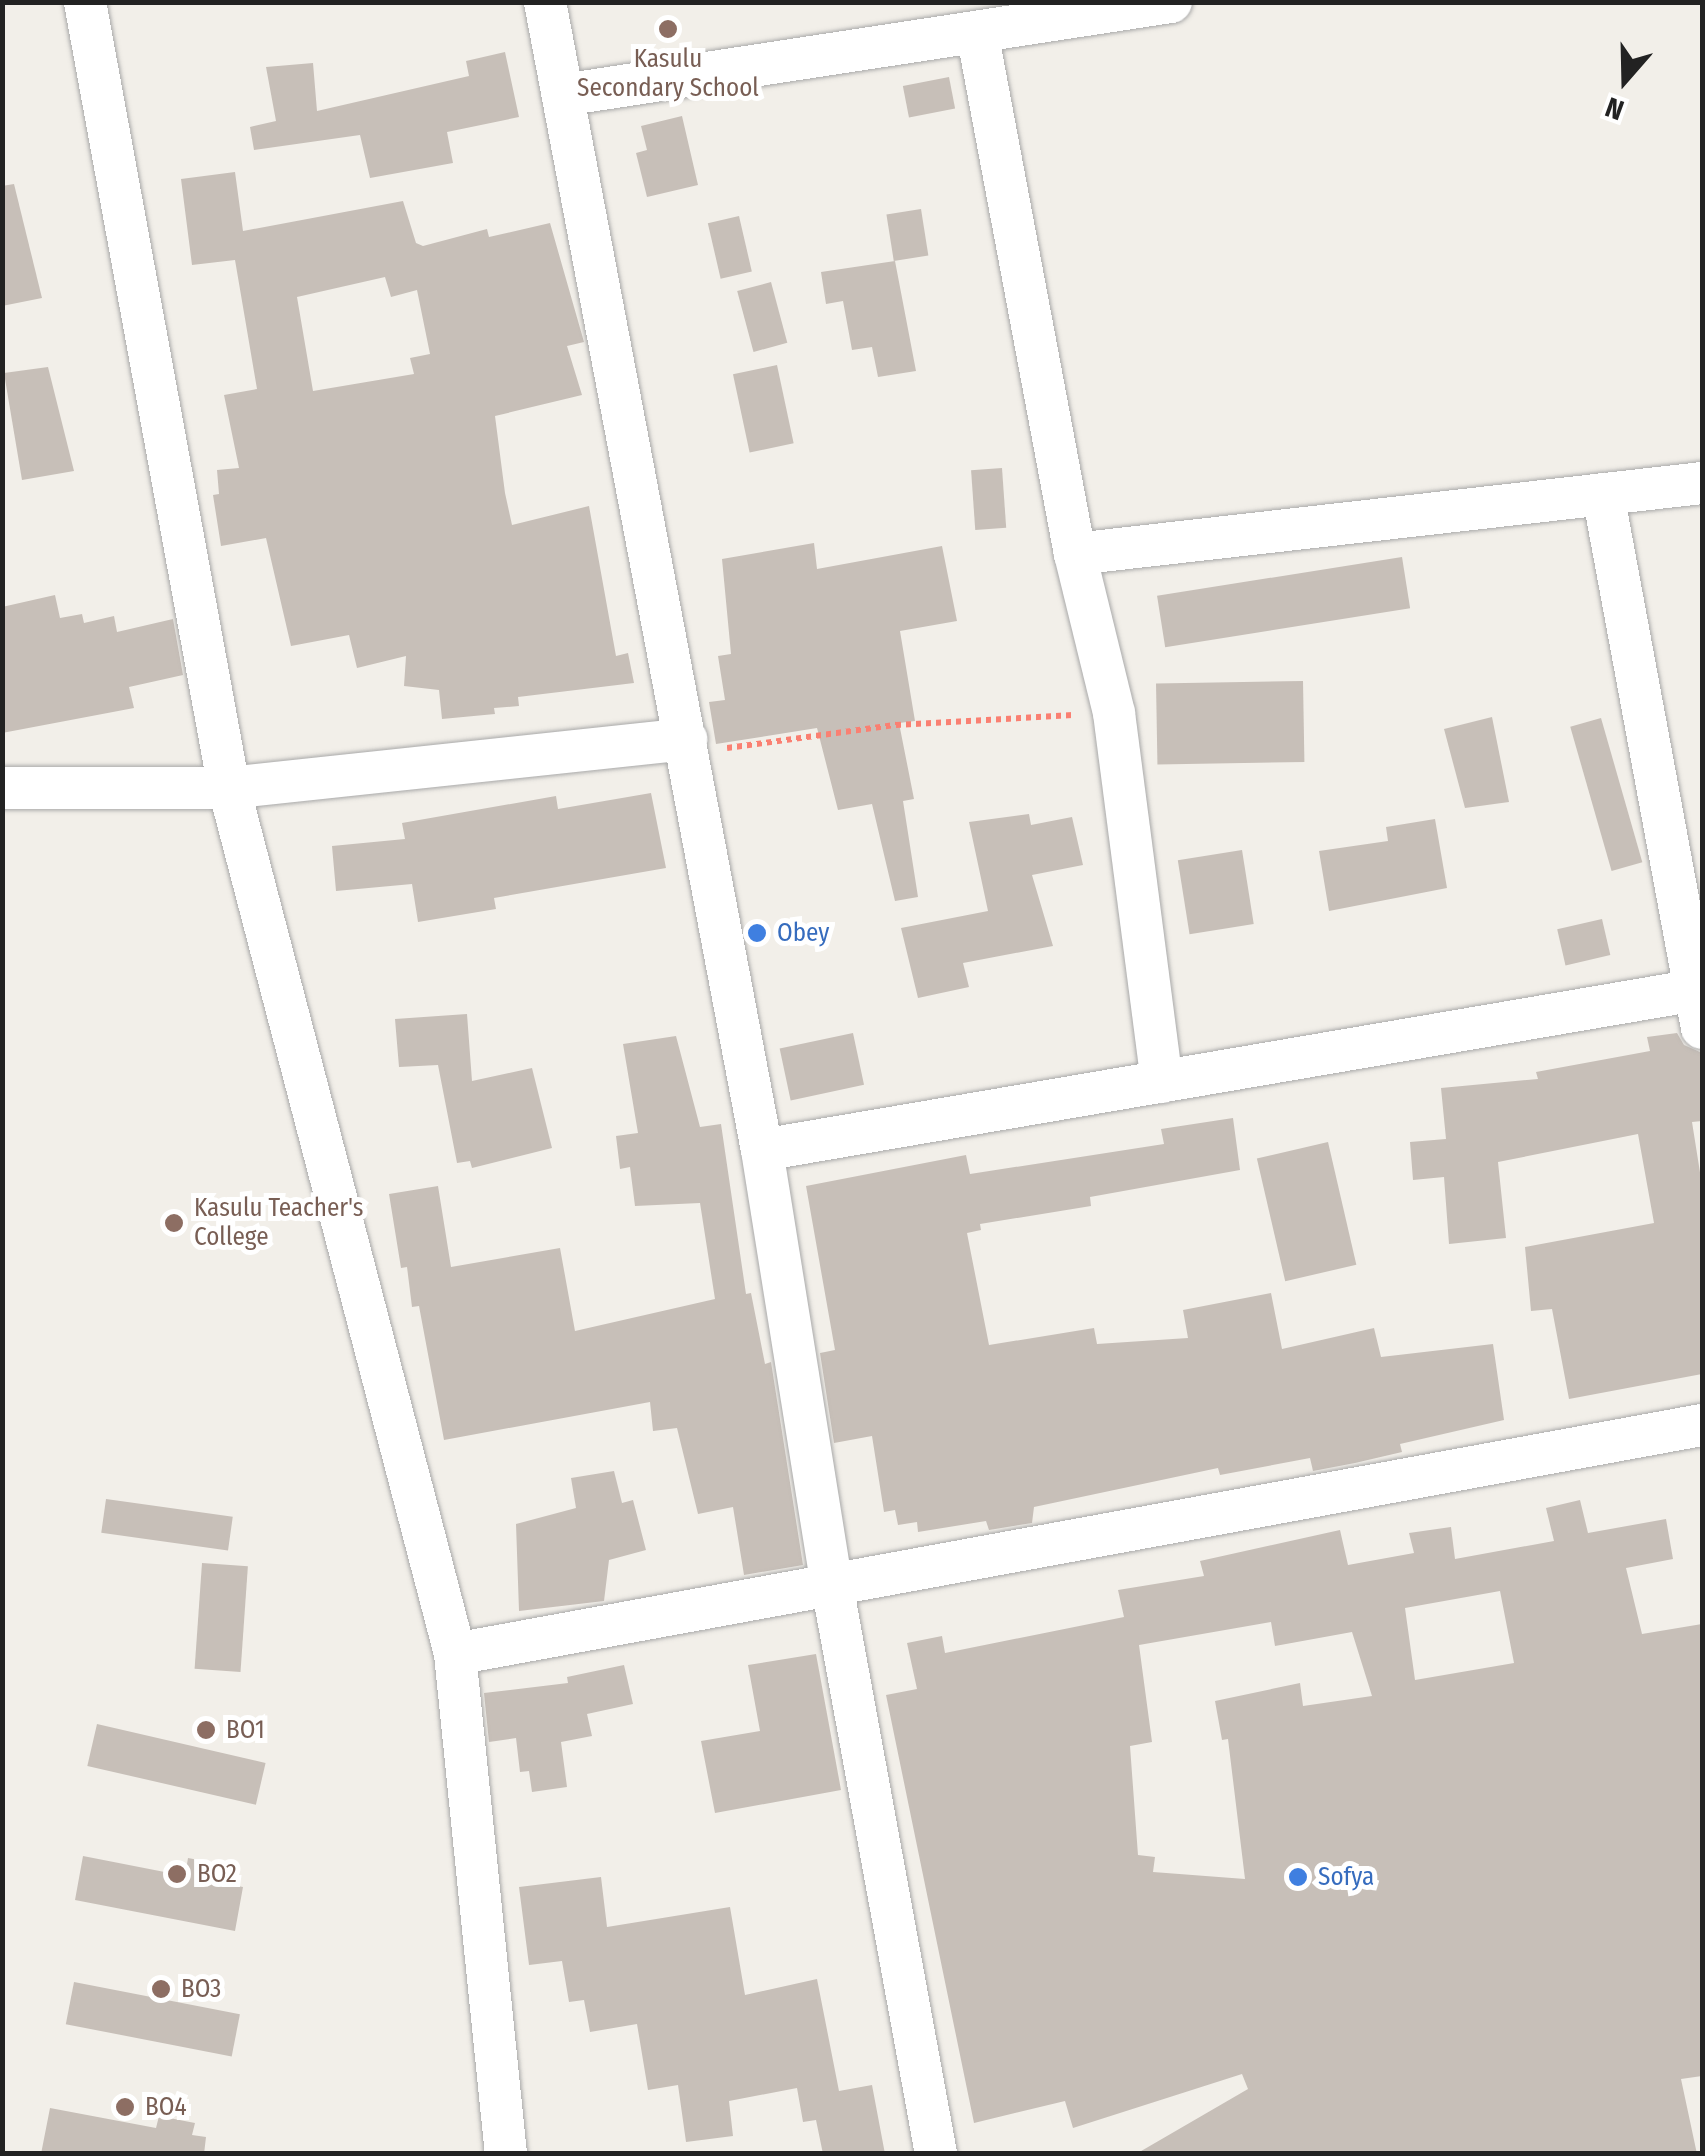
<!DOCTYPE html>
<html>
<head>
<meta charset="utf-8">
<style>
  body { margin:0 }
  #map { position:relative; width:1705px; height:2156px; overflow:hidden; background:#f2efe9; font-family:"Fira Sans Condensed",sans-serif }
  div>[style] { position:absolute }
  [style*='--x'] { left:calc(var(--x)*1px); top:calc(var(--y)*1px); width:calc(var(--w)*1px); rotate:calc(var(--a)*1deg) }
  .building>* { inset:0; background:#c7bfb8; transform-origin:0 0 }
  .path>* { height:6px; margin-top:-3px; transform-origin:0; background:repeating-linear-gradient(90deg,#fa8072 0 5px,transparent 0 10px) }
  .roads { filter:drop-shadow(0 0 2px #a9a9a9) drop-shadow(0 0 2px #a9a9a9) }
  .minor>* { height:42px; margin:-21px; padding:0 21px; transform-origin:21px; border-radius:21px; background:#fff }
  .dots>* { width:28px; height:28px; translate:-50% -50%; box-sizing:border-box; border:5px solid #fff; border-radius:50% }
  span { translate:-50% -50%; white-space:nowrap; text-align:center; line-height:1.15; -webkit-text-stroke:10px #fff; paint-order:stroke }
  .education-label { font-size:25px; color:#785e54 }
  .left { translate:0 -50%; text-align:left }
  .shop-label { font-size:25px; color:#366cbe }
  .frame { position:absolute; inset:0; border:5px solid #222; pointer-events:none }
  .north { position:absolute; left:1575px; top:30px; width:100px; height:100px; -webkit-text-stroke:8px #fff; paint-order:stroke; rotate:200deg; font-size:28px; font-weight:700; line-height:40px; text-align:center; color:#222 }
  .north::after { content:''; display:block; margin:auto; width:35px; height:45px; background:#222; clip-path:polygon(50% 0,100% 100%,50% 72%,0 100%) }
</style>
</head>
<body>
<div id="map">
  <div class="building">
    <div style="clip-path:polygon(505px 52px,519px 117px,447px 132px,453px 163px,370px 178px,360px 135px,254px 150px,250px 127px,276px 121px,266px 67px,313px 63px,317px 111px,469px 76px,466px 61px)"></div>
    <div style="left:949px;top:77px;width:32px;height:47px;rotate:79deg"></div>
    <div style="clip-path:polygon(682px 116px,698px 185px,647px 197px,636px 153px,647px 150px,641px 126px)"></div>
    <div style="clip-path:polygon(evenodd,235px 172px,243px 231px,403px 201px,416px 243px,423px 246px,487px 229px,489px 237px,550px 223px,584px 342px,567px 346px,582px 395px,495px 416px,505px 493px,512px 525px,589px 506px,616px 656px,628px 653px,634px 683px,518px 697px,519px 706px,494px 708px,495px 714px,442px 719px,439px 690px,404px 686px,406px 656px,357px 668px,349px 635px,291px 646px,266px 538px,221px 546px,213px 495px,219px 494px,217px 470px,239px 468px,224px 395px,257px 389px,235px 260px,192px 265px,181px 179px,235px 172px,385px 277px,391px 297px,417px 290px,430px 354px,410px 358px,414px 374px,313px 391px,297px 297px,385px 277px)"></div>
    <div style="clip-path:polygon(14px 184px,42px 298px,2px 306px,2px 186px)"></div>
    <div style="left:921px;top:209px;width:47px;height:35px;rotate:81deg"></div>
    <div style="left:739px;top:216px;width:57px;height:32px;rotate:77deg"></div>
    <div style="clip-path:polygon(895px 261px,916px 371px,878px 377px,872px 347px,852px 350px,843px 301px,826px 304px,821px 272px)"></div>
    <div style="left:771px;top:282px;width:63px;height:35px;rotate:75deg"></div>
    <div style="left:777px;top:365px;width:80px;height:45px;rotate:78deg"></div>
    <div style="clip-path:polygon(48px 367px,74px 471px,22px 480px,4px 373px)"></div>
    <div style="left:1002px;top:468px;width:60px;height:31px;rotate:86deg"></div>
    <div style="clip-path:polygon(814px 543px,817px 569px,942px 546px,957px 621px,900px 631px,915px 721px,899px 723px,914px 799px,903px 801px,918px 897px,895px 901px,872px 804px,838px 810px,817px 728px,716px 744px,709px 702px,725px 700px,718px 656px,731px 654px,722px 559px)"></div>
    <div style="left:1402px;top:557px;width:52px;height:248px;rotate:81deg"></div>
    <div style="clip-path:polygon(55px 595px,60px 618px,82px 614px,84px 623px,114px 616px,117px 632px,173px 619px,183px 675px,129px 687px,134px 708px,2px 733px,2px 607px)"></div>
    <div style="left:1303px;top:681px;width:81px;height:147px;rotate:89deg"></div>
    <div style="clip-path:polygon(1492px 717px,1509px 802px,1465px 808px,1444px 729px)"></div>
    <div style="left:1601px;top:718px;width:150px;height:32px;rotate:74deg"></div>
    <div style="clip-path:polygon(651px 793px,666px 868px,494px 898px,496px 909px,418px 922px,412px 884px,336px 891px,332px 846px,405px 839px,402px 823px,556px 796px,558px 809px)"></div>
    <div style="clip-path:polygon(1029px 814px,1031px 825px,1072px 817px,1083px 865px,1032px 875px,1053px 946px,963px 963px,969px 987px,918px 998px,901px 928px,988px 911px,969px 822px)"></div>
    <div style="clip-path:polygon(1435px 819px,1447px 888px,1329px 911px,1319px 851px,1388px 841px,1386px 827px)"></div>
    <div style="left:1242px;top:850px;width:75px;height:65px;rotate:81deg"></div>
    <div style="left:1602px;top:919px;width:37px;height:46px;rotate:77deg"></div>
    <div style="clip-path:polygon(467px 1014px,472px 1081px,532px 1068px,552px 1148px,472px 1168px,470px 1161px,457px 1163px,438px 1065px,399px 1067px,395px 1019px)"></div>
    <div style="left:853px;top:1033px;width:53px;height:75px;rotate:78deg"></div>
    <div style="clip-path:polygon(1677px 1033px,1684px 1045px,1700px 1052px,1702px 1065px,1702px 1121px,1692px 1122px,1702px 1185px,1702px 1374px,1569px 1399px,1552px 1309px,1531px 1311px,1525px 1247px,1654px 1223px,1638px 1134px,1498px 1162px,1506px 1238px,1449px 1244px,1444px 1177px,1413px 1180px,1410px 1142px,1446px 1139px,1441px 1088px,1538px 1079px,1536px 1072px,1650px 1051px,1647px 1037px)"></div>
    <div style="clip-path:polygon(676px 1036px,700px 1127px,721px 1124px,746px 1294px,751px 1293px,765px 1364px,771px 1362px,803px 1565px,744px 1575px,733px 1507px,698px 1514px,677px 1428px,653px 1431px,650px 1402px,444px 1440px,419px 1306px,412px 1307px,407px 1267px,401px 1268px,389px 1194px,438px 1186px,451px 1267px,560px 1248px,575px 1331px,715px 1299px,700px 1203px,635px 1206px,630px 1167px,620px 1169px,616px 1136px,638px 1133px,623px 1044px)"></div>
    <div style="clip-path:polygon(1233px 1118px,1240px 1170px,1090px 1197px,1091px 1206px,980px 1224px,981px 1230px,967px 1233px,989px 1345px,1094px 1328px,1097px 1344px,1188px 1338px,1183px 1310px,1271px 1293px,1282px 1349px,1374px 1328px,1381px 1357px,1493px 1344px,1504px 1420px,1400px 1444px,1402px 1452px,1355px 1463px,1313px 1471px,1310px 1458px,1220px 1475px,1218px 1468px,1034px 1507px,1032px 1523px,989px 1530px,986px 1521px,918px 1532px,917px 1522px,898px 1525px,895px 1510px,884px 1512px,872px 1436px,834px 1443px,820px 1353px,835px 1350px,806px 1186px,966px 1155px,970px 1174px,1164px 1144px,1161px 1129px)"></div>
    <div style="left:1328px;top:1142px;width:126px;height:73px;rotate:77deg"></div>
    <div style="clip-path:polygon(614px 1471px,622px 1503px,633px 1500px,646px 1550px,609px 1560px,604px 1601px,519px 1611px,516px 1524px,576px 1508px,571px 1478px)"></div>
    <div style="left:106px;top:1499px;width:128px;height:34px;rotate:8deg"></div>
    <div style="clip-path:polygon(evenodd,1580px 1500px,1588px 1533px,1666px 1519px,1673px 1559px,1626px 1568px,1642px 1634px,1702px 1624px,1702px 2076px,1681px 2079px,1697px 2154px,1136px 2154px,1248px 2089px,1242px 2074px,1073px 2128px,1065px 2101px,974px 2123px,886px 1695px,917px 1689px,907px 1643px,942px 1636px,945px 1653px,1124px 1617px,1118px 1590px,1204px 1576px,1200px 1561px,1340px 1530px,1348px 1565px,1414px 1553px,1409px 1533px,1451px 1527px,1455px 1559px,1554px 1541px,1546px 1508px,1580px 1500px,1500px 1591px,1514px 1663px,1415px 1680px,1405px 1608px,1500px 1591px,1580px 1500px,1271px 1622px,1275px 1646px,1352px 1632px,1372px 1696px,1303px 1706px,1300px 1683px,1215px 1701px,1222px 1740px,1228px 1739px,1245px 1879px,1153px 1872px,1155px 1857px,1138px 1855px,1130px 1746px,1152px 1742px,1139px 1645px,1271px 1622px)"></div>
    <div style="left:202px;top:1563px;width:46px;height:106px;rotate:4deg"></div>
    <div style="clip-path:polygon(816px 1654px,841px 1790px,715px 1813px,701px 1741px,760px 1731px,748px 1665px)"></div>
    <div style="clip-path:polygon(624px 1665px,633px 1704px,587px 1714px,592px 1736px,561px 1742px,567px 1787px,532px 1792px,529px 1771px,520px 1772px,516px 1738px,489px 1742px,484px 1693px,568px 1683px,567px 1677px)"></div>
    <div style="left:97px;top:1724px;width:173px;height:43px;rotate:13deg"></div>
    <div style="clip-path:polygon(83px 1856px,185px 1876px,188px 1858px,225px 1865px,221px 1883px,243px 1887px,235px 1931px,75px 1900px)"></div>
    <div style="clip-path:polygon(601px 1877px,607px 1927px,730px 1907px,745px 1995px,817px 1979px,839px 2091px,872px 2085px,885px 2154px,823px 2154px,816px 2120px,803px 2122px,797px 2088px,729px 2101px,733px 2136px,686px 2142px,678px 2085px,648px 2090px,637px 2024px,590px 2032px,584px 2000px,569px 2002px,562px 1961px,529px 1965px,519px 1887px)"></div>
    <div style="left:74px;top:1982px;width:169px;height:43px;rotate:11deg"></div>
    <div style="clip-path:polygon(50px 2108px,156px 2128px,159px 2116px,195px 2123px,192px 2135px,206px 2137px,204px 2154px,41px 2154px)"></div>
  </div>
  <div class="path">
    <div style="--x:727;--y:748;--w:171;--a:-7.8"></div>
    <div style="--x:896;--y:725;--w:177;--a:-3.2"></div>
  </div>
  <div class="roads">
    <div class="minor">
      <div style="--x:85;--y:2;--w:799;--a:79.62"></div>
      <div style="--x:229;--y:788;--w:895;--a:75.37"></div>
      <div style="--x:455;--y:1654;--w:503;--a:84.18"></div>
      <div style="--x:545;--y:2;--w:1168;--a:79.3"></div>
      <div style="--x:762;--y:1150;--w:441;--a:80.9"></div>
      <div style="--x:832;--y:1585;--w:578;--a:79.64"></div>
      <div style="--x:977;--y:32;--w:531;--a:79.37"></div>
      <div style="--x:1075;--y:554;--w:164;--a:76.2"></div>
      <div style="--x:1114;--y:713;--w:372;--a:82.6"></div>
      <div style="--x:563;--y:95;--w:615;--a:-8.7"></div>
      <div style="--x:1603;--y:494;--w:543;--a:79.5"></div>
      <div style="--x:1075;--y:554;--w:631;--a:-6.46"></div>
      <div style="--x:2;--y:788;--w:227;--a:0"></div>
      <div style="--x:229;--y:788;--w:460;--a:-6.1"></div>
      <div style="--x:762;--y:1150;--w:948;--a:-9.72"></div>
      <div style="--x:455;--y:1654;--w:1268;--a:-10.41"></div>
    </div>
  </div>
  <div class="dots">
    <div style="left:668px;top:29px;background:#8d6e63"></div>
    <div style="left:757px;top:933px;background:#3f7fe0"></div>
    <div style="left:174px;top:1223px;background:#8d6e63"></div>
    <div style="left:206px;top:1730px;background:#8d6e63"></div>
    <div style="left:177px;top:1874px;background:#8d6e63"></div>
    <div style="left:1298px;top:1877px;background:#3f7fe0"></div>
    <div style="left:161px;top:1989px;background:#8d6e63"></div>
    <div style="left:125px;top:2107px;background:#8d6e63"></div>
  </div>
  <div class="education-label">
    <span style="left:668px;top:74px">Kasulu<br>Secondary School</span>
    <span class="left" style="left:194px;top:1223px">Kasulu Teacher's<br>College</span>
    <span class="left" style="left:226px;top:1730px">BO1</span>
    <span class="left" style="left:197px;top:1874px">BO2</span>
    <span class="left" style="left:181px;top:1989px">BO3</span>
    <span class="left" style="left:145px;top:2107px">BO4</span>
  </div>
  <div class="shop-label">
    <span class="left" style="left:777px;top:933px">Obey</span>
    <span class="left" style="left:1318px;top:1877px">Sofya</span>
  </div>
  <div class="frame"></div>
  <div class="north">N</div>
</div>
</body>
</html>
